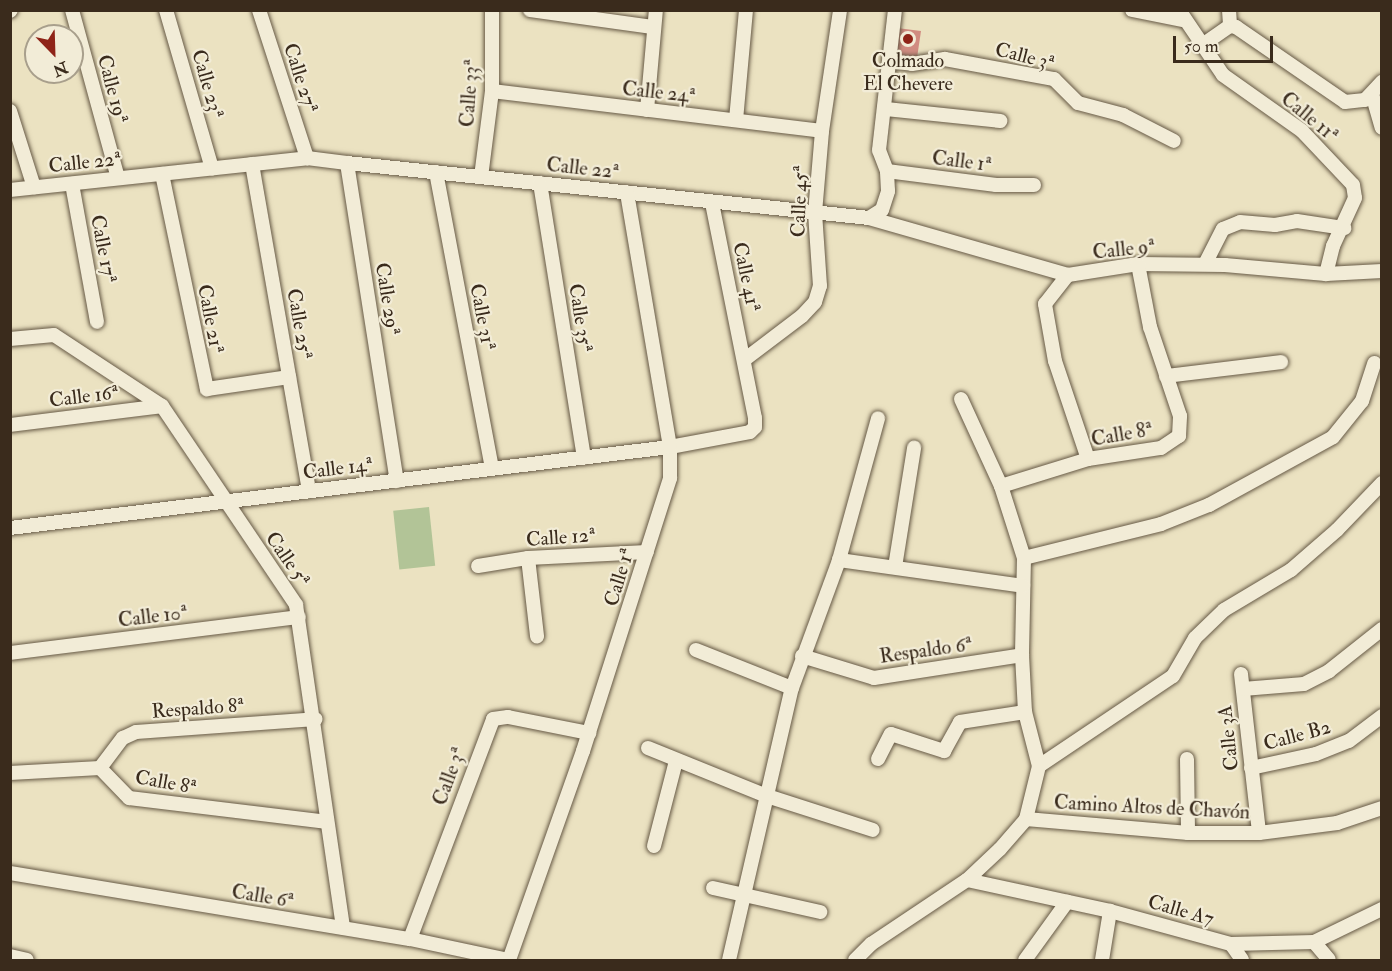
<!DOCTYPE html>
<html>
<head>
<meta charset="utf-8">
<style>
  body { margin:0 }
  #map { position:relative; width:1392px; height:971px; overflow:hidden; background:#ebe2c1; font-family:"IM FELL Double Pica",serif }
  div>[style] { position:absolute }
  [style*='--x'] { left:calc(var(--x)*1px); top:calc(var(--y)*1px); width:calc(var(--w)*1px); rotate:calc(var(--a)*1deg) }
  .green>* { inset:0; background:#b2c497; transform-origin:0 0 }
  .building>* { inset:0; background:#d18c81 }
  .roads { filter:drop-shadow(0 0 2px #665945) drop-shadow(0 0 2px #665945) }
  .minor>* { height:14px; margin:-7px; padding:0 7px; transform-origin:7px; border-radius:7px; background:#f2ecd7 }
  .dots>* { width:16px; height:16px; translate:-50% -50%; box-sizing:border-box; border:3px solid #f2ecd7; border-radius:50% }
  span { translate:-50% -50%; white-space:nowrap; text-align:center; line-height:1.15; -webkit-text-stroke:4.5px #f2ecd7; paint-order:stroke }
  .street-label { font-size:20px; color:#3a2b1c }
  .poi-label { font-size:20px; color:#3a2b1c }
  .frame { position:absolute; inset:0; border:12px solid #3a2b1c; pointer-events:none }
  .north { position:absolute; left:24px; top:24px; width:60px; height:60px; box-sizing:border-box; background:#f2ecd7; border:2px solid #a89f8c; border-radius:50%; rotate:157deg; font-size:16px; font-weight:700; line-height:24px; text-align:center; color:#3a2b1c }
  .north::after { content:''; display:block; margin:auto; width:21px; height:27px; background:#8f2418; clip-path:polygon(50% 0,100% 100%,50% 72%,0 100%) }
  .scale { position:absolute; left:1173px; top:36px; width:100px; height:27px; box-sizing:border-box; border:3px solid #3a2b1c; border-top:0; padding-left:8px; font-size:18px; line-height:21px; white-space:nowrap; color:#3a2b1c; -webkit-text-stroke:4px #f2ecd7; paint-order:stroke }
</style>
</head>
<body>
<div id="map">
  <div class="green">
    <div style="left:429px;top:507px;width:59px;height:36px;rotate:84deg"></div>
  </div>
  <div class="building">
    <div style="clip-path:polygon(897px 28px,921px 31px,917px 58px,896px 57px)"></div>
  </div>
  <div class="roads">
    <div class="minor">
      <div style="--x:72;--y:10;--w:174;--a:74.7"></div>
      <div style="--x:166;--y:10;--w:165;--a:73.8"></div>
      <div style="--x:259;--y:10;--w:156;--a:72"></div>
      <div style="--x:530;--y:10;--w:124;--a:7.9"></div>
      <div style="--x:1132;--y:10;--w:52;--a:11.1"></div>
      <div style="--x:1179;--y:10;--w:78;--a:55.9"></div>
      <div style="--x:1223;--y:75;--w:97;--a:35.3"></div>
      <div style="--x:1302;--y:131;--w:74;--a:46.6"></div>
      <div style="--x:1353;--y:185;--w:13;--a:81"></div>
      <div style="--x:1355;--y:198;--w:53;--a:114.6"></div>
      <div style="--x:1333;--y:246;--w:29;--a:104"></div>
      <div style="--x:1229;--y:10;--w:16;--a:86"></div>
      <div style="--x:10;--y:11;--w:1;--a:-45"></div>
      <div style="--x:1201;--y:46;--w:35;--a:-35"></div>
      <div style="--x:1230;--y:26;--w:6;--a:9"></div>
      <div style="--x:1236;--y:27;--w:132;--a:34.5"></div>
      <div style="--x:1345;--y:102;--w:20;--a:-6"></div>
      <div style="--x:1365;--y:100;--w:25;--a:-47"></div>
      <div style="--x:889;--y:61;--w:23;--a:7"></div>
      <div style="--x:912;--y:64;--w:33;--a:-9"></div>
      <div style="--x:945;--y:59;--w:111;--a:10.4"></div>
      <div style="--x:1054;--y:79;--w:34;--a:45"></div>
      <div style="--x:1078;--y:103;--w:47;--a:14.9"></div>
      <div style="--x:1123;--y:115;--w:57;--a:27"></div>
      <div style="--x:492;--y:91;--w:332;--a:6.9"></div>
      <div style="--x:1372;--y:94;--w:35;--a:74"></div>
      <div style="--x:886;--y:109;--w:115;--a:6"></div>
      <div style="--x:647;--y:110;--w:100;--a:-84.9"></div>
      <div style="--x:10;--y:111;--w:80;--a:72.5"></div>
      <div style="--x:736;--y:120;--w:110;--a:-84.8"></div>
      <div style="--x:347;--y:163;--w:525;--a:6.01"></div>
      <div style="--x:869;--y:218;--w:207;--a:16"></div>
      <div style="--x:252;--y:164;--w:332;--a:80.1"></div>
      <div style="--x:887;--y:171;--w:110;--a:7.3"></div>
      <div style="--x:996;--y:185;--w:38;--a:0"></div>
      <div style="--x:436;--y:172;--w:302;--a:79.3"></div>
      <div style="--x:162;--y:174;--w:220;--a:78.2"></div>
      <div style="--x:207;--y:389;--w:83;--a:-8.3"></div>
      <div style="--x:481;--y:177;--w:87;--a:-82.7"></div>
      <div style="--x:492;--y:91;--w:81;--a:-90"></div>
      <div style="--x:540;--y:183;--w:278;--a:80.9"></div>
      <div style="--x:72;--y:184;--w:140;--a:79.7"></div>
      <div style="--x:10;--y:190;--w:299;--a:-6.1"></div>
      <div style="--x:307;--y:158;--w:40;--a:7.1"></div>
      <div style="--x:347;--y:163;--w:322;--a:81.1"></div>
      <div style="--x:869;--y:218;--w:15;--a:-32"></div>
      <div style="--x:882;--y:210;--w:20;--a:-72"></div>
      <div style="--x:888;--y:191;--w:20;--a:-93"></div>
      <div style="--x:887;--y:171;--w:22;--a:-111"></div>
      <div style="--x:879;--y:150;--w:141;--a:-83.5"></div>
      <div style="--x:1205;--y:264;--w:39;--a:-63"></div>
      <div style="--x:1223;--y:229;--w:18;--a:-22"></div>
      <div style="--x:1240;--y:222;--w:35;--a:5"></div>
      <div style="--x:1275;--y:225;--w:22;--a:-10"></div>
      <div style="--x:1297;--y:221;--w:48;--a:8.5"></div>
      <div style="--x:10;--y:339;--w:44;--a:-5.2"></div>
      <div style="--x:54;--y:335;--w:129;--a:33.3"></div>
      <div style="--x:162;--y:406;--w:240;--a:56"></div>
      <div style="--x:296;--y:605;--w:326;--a:81.7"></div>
      <div style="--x:744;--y:360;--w:73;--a:-37.2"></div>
      <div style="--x:802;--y:316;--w:19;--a:-47"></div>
      <div style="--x:815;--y:302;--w:17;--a:-73"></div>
      <div style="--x:820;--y:286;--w:73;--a:-93.9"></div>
      <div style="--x:815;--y:213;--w:82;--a:-85.1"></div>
      <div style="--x:822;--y:131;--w:122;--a:-81.5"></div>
      <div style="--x:1166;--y:376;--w:116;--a:-6.9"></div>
      <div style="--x:961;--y:399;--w:96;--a:65.3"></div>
      <div style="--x:1001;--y:486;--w:76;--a:72.3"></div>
      <div style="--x:1024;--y:558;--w:97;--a:91.2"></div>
      <div style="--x:1022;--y:655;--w:57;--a:87"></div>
      <div style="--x:1025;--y:712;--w:56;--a:75.5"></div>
      <div style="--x:10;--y:425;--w:153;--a:-7.1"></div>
      <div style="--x:1088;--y:459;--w:103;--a:-108.6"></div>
      <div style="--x:1055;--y:361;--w:58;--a:-100"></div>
      <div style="--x:1045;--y:304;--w:37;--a:-52"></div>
      <div style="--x:1068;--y:275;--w:71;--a:-8.9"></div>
      <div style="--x:1138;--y:264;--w:87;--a:0.7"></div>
      <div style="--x:1225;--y:265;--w:101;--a:5.1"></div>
      <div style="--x:1326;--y:274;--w:56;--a:-3.1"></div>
      <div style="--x:1001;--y:486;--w:91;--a:-17.2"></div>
      <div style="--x:1088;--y:459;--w:74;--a:-8.6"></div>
      <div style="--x:1161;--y:448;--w:22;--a:-34"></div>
      <div style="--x:1179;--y:436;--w:20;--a:-87"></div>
      <div style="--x:1180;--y:416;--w:94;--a:-108.6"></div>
      <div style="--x:1150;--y:327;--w:64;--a:-100.8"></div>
      <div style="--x:10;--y:528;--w:665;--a:-7"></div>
      <div style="--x:670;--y:447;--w:81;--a:-10.6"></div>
      <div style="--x:750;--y:432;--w:7;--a:-45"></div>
      <div style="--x:755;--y:427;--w:9;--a:-90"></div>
      <div style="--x:755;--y:418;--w:220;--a:-101.3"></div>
      <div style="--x:528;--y:558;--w:79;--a:83.4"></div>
      <div style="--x:1024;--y:558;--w:141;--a:-13.9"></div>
      <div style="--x:1161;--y:524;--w:52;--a:-21.6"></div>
      <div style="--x:1209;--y:505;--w:141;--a:-28.7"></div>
      <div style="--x:1333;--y:437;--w:46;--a:-51.1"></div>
      <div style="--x:1362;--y:401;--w:40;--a:-72"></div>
      <div style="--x:839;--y:560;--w:186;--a:8"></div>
      <div style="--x:478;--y:566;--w:51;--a:-9.1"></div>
      <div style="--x:528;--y:558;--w:119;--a:-2.9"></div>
      <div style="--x:895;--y:567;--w:121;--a:-80.9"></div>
      <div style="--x:696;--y:650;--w:103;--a:21.6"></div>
      <div style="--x:10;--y:653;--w:291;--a:-7.1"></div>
      <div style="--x:802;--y:656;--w:75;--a:17"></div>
      <div style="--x:874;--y:678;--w:150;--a:-8.8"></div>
      <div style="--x:1241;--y:674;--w:160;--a:83.5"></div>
      <div style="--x:1243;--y:689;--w:61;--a:-4.7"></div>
      <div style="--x:1304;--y:684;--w:28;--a:-27"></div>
      <div style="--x:1329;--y:671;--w:68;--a:-38.4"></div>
      <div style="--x:648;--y:748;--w:128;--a:22"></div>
      <div style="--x:767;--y:796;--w:111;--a:17.8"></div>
      <div style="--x:878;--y:759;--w:28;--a:-63"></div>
      <div style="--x:891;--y:734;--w:56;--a:17.8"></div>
      <div style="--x:944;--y:751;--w:33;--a:-61"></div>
      <div style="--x:960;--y:722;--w:66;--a:-8.7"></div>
      <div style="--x:1187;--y:759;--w:74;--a:89.2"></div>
      <div style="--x:100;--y:768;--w:38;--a:-53"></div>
      <div style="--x:123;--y:738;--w:14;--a:-25"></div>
      <div style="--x:136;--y:732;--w:180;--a:-4.1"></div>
      <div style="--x:1251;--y:768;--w:66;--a:-12.2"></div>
      <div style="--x:1316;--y:754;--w:35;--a:-22"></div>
      <div style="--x:1349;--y:741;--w:41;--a:-37.1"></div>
      <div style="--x:10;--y:773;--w:90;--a:-3.2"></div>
      <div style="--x:100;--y:768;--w:42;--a:46"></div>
      <div style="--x:129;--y:798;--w:198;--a:6.9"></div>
      <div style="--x:1026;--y:819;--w:163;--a:4.9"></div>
      <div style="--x:1188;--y:833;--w:71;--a:0"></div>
      <div style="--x:1259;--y:833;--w:79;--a:-7.3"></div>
      <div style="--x:1337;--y:823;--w:47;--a:-18.4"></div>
      <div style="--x:654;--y:846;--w:88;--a:-75.5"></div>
      <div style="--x:10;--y:873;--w:405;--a:9.4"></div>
      <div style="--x:410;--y:939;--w:101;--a:12"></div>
      <div style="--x:967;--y:880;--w:146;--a:12.2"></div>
      <div style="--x:1110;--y:911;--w:125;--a:15.3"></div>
      <div style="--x:1231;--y:944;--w:83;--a:-1.4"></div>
      <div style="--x:1314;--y:942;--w:76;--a:-25.9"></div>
      <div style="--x:713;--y:888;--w:110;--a:12.6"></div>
      <div style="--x:410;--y:939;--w:235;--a:-69.3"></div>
      <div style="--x:493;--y:719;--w:15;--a:-8"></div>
      <div style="--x:508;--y:717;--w:83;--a:11.2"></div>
      <div style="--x:1314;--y:942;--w:23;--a:50"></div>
      <div style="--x:1231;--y:944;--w:19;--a:55"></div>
      <div style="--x:10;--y:956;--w:17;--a:13"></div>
      <div style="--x:509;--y:960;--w:222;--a:-70.5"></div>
      <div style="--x:583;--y:751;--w:287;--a:-72.3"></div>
      <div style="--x:670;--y:478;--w:31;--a:-90"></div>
      <div style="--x:670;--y:447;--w:258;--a:-99.6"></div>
      <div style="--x:729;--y:960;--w:279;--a:-77"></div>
      <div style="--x:792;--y:688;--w:136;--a:-69.8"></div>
      <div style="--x:839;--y:560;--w:147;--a:-74.6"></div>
      <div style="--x:855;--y:960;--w:23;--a:-45"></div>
      <div style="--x:871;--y:944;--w:115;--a:-33.7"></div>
      <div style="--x:967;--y:880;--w:45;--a:-43.2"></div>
      <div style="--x:1000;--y:849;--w:40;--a:-49"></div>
      <div style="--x:1026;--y:819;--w:55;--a:-76.2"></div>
      <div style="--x:1039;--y:766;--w:161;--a:-33.9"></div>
      <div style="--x:1173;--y:676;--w:44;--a:-59.9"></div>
      <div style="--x:1195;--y:638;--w:40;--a:-44"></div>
      <div style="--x:1224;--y:610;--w:78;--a:-30.8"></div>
      <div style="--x:1291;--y:570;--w:61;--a:-41"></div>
      <div style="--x:1337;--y:530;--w:65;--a:-46.2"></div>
      <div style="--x:1025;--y:960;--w:72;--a:-54.1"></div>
      <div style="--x:1102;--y:960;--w:50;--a:-80.7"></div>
    </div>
  </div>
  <div class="dots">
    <div style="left:908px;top:39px;background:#8f2418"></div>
  </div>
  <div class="street-label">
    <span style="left:1025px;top:56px;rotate:14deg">Calle 3ª</span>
    <span style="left:301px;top:78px;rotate:72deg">Calle 27ª</span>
    <span style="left:208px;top:84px;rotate:74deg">Calle 23ª</span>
    <span style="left:113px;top:89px;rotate:75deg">Calle 19ª</span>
    <span style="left:659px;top:92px;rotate:6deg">Calle 24ª</span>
    <span style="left:469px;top:93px;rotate:-86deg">Calle 33ª</span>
    <span style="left:1310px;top:117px;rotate:39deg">Calle 11ª</span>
    <span style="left:962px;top:161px;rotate:7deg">Calle 1ª</span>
    <span style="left:85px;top:162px;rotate:-6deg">Calle 22ª</span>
    <span style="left:583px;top:168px;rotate:6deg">Calle 22ª</span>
    <span style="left:799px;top:201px;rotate:-88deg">Calle 45ª</span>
    <span style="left:104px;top:249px;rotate:79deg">Calle 17ª</span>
    <span style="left:1124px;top:249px;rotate:-6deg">Calle 9ª</span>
    <span style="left:747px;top:277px;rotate:78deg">Calle 41ª</span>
    <span style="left:388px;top:299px;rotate:81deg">Calle 29ª</span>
    <span style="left:483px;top:317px;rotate:79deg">Calle 31ª</span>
    <span style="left:581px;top:318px;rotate:81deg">Calle 35ª</span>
    <span style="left:211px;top:319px;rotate:79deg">Calle 21ª</span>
    <span style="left:300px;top:324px;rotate:80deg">Calle 25ª</span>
    <span style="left:84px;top:396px;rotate:-7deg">Calle 16ª</span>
    <span style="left:1122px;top:434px;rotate:-10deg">Calle 8ª</span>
    <span style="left:338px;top:468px;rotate:-7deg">Calle 14ª</span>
    <span style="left:561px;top:537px;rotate:-4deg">Calle 12ª</span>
    <span style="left:288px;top:559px;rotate:55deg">Calle 5ª</span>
    <span style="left:619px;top:577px;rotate:-73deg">Calle 1ª</span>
    <span style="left:153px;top:616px;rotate:-7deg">Calle 10ª</span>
    <span style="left:926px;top:650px;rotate:-8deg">Respaldo 6ª</span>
    <span style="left:198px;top:708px;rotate:-4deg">Respaldo 8ª</span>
    <span style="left:1297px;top:735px;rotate:-15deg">Calle B2</span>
    <span style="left:1228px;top:738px;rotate:-96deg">Calle 3A</span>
    <span style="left:449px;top:776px;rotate:-70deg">Calle 3ª</span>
    <span style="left:166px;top:782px;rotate:10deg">Calle 8ª</span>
    <span style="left:1152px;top:807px;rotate:3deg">Camino Altos de Chavón</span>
    <span style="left:263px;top:896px;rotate:9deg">Calle 6ª</span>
    <span style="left:1181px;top:910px;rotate:16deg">Calle A7</span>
  </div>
  <div class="poi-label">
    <span style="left:908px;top:72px">Colmado<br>El Chevere</span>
  </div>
  <div class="frame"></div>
  <div class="north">N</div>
  <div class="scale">50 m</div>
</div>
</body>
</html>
